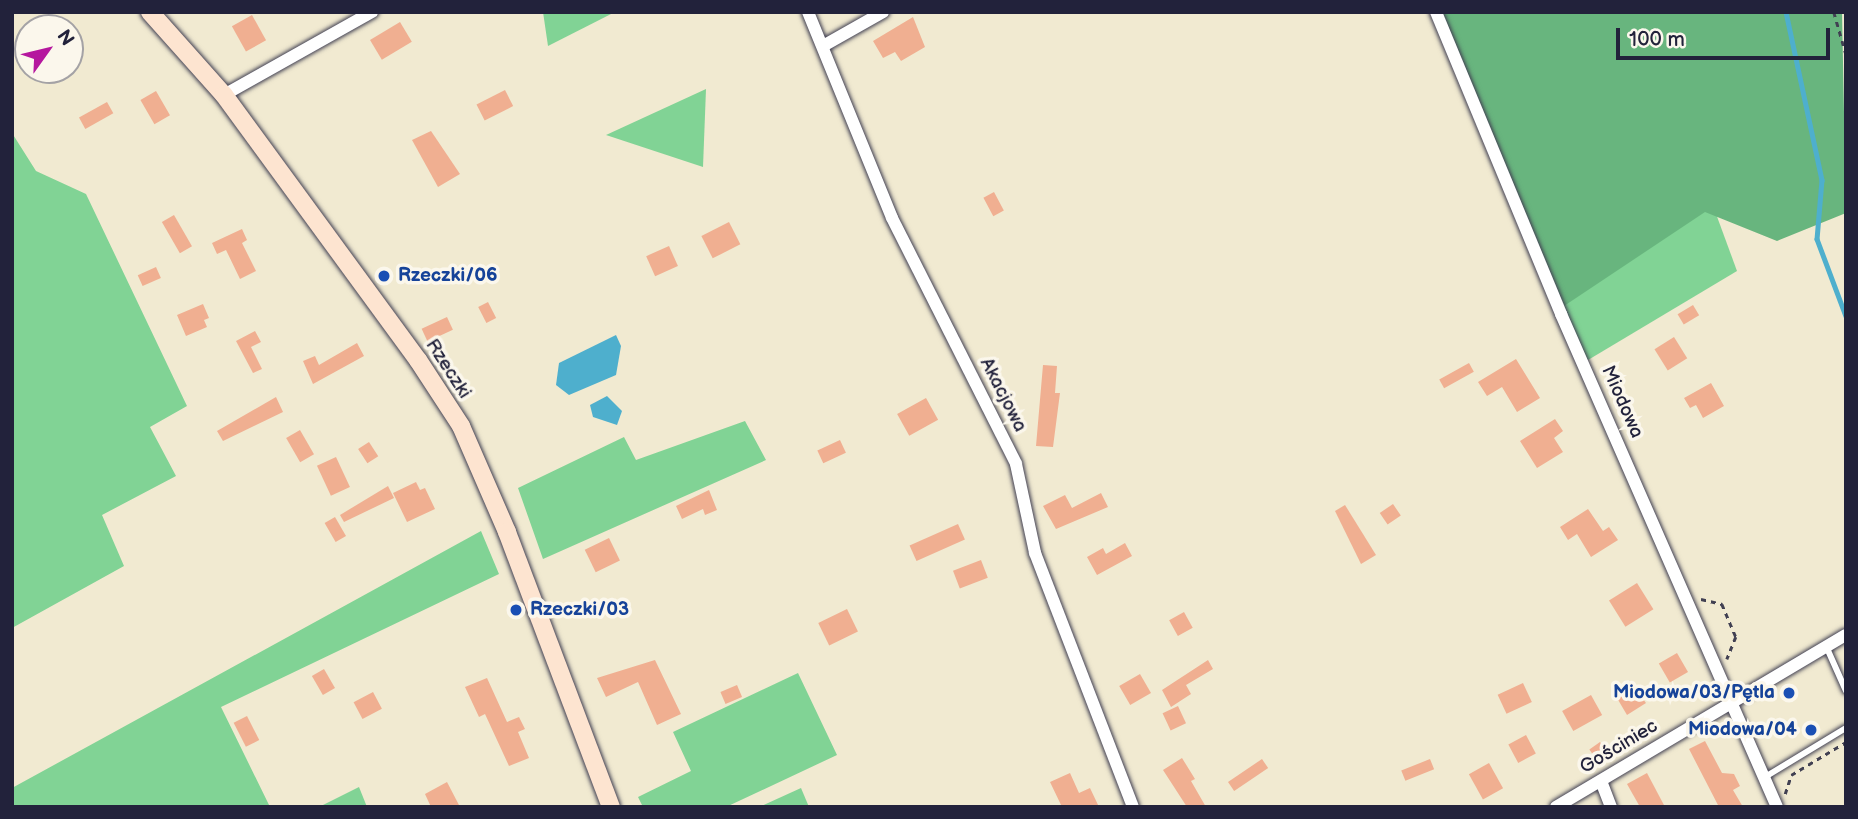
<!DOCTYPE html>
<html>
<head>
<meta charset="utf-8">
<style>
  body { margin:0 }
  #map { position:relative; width:1858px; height:819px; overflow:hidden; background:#f1ead1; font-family:"Balsamiq Sans",sans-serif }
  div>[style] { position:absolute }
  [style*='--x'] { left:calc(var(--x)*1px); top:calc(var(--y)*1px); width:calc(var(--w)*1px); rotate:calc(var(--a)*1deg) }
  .green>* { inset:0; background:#81d395 }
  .forest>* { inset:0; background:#68b57e }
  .water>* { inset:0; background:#4eafcd }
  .stream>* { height:4.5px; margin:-2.25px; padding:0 2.25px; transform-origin:2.25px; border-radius:2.25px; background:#4eafcd }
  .building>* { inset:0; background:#f0af91; transform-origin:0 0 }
  .path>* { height:2.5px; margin-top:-1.25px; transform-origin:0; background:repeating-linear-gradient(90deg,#414052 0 5px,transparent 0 10px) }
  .roads { filter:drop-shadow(0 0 2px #414052) drop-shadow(0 0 2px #414052) }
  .lane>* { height:6px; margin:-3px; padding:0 3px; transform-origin:3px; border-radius:3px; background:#fff }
  .street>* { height:12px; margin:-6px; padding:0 6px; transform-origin:6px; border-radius:6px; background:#fff }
  .secondary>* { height:18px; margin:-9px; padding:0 9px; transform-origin:9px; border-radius:9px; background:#fde4d0 }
  .dots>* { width:19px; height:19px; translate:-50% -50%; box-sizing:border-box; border:4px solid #fbf7ec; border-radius:50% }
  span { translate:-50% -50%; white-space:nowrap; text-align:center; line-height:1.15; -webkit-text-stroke:7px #fbf7ec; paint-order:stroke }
  .transit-label { font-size:19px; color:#164399; font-weight:700 }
  .left { translate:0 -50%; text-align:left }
  .right { translate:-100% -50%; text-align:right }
  .street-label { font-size:19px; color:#22223b }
  .frame { position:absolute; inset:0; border:14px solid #22223b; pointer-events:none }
  .north { position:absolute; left:14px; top:14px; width:70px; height:70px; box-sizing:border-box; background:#fbf7ec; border:2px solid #a4a2a5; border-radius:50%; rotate:56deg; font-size:19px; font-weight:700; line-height:28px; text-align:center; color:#22223b }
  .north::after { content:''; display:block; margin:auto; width:24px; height:32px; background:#b5179e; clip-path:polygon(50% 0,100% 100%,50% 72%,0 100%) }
  .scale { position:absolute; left:1616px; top:28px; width:214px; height:32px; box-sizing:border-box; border:4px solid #22223b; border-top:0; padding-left:9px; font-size:21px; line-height:24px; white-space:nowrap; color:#22223b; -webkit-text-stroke:5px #fbf7ec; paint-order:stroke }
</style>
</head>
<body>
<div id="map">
  <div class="green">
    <div style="clip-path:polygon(543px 12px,615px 12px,548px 46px)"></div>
    <div style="clip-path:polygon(1642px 12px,1737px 271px,1583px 363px,1561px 314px)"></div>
    <div style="clip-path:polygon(706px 89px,703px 167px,606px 135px)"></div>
    <div style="clip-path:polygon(12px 133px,36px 171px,86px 194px,187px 406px,150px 427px,176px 476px,102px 515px,124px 566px,12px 628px)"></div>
    <div style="clip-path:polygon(745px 421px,766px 460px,543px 559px,518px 488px,624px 437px,636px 460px)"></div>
    <div style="clip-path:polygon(481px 531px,499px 574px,221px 707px,270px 807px,12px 807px,12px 788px)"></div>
    <div style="clip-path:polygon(798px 673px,837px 755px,726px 807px,643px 807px,638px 797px,691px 771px,673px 732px)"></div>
    <div style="clip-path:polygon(359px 787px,367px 807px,319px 807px)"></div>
    <div style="clip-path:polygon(801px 788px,809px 807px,759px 807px)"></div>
  </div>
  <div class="forest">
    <div style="clip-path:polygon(1436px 12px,1842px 12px,1846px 213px,1777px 241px,1705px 212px,1558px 310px)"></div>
  </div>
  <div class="water">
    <div style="clip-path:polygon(616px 335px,621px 346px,616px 375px,569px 395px,556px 385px,559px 363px)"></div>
    <div style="clip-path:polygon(607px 396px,622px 411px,617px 425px,593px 417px,590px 405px)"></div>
  </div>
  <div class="stream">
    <div style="--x:1786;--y:12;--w:172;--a:77.9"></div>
    <div style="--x:1822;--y:180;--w:59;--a:94.8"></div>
    <div style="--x:1817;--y:239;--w:82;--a:69.4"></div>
  </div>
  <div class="building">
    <div style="left:252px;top:15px;width:29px;height:23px;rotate:61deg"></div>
    <div style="clip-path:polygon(913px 17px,925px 47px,901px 61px,895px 52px,883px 58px,873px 41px)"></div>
    <div style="left:400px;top:22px;width:23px;height:35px;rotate:59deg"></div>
    <div style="left:505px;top:90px;width:18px;height:32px;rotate:63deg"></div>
    <div style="left:156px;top:91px;width:28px;height:18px;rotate:60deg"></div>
    <div style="left:107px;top:102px;width:13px;height:32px;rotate:61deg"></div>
    <div style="clip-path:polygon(431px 131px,460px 174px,438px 187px,412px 140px)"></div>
    <div style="left:994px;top:192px;width:21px;height:12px;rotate:62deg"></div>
    <div style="left:174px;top:215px;width:36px;height:14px;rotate:60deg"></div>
    <div style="left:729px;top:222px;width:25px;height:31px;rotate:63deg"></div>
    <div style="clip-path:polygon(242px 229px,247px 240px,242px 243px,256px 271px,240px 279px,226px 250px,217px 254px,212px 243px)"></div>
    <div style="left:669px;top:246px;width:22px;height:25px;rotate:66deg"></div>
    <div style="left:156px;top:267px;width:12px;height:20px;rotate:66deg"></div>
    <div style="left:488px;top:302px;width:18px;height:11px;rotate:63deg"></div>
    <div style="clip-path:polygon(203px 304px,209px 318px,204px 320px,207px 327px,186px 336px,177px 315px)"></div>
    <div style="left:1693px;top:305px;width:12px;height:18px;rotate:59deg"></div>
    <div style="left:447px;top:317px;width:14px;height:28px;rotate:65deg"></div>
    <div style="clip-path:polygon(255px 331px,261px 342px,251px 347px,262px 369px,253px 373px,236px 341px)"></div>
    <div style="left:1674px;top:337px;width:25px;height:23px;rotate:58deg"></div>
    <div style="clip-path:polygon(357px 343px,364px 356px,313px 384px,303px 361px,315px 356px,319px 365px)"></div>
    <div style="clip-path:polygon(1516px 359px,1540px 398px,1517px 412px,1502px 387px,1487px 396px,1478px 382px)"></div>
    <div style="left:1469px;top:363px;width:10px;height:34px;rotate:61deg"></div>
    <div style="clip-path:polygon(1043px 365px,1057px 366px,1055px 393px,1060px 393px,1053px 447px,1036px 446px)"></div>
    <div style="clip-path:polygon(1711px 383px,1724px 406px,1703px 418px,1696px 405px,1690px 408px,1684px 398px)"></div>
    <div style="clip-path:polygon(276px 397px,283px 412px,223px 441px,217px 431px)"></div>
    <div style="left:926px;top:398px;width:25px;height:33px;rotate:61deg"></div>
    <div style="clip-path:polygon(1555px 419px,1563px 431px,1554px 438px,1563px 452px,1537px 468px,1520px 441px)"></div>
    <div style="left:300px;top:430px;width:28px;height:16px;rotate:60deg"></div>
    <div style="left:840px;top:440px;width:14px;height:25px;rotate:65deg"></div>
    <div style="left:369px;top:442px;width:17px;height:13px;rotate:57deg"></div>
    <div style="left:336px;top:457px;width:33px;height:21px;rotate:65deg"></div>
    <div style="clip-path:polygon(416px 482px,420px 490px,425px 488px,435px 509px,407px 522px,393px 493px)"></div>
    <div style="clip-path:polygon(388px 486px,394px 498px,344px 522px,340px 515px)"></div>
    <div style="clip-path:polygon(709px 490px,717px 510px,705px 515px,703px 509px,682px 519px,676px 506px)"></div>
    <div style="clip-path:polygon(1101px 493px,1108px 507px,1056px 529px,1043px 506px,1065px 495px,1072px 508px)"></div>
    <div style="left:1393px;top:504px;width:14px;height:16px;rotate:56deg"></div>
    <div style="clip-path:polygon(1345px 505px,1376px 555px,1361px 564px,1335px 511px)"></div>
    <div style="clip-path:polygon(1588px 509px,1603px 531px,1609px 527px,1618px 540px,1591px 557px,1577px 534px,1568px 540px,1560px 527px)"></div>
    <div style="left:335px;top:517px;width:22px;height:12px;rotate:60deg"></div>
    <div style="left:958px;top:524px;width:17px;height:53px;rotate:66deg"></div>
    <div style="left:609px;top:538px;width:25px;height:27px;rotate:64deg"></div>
    <div style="clip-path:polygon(1125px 543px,1132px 556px,1097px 575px,1087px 557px,1103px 548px,1106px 554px)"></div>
    <div style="left:981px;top:560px;width:19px;height:30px;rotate:69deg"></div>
    <div style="left:1637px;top:583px;width:31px;height:33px;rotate:58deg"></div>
    <div style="left:847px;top:609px;width:25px;height:32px;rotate:64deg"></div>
    <div style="left:1184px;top:612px;width:18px;height:17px;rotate:61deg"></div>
    <div style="left:1677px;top:653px;width:22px;height:21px;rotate:60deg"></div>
    <div style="clip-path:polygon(655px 660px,681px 714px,657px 725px,638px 682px,606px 697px,597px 678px)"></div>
    <div style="clip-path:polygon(1208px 660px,1213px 669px,1186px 685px,1191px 694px,1171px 707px,1162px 690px)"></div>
    <div style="left:324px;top:669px;width:22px;height:14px;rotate:60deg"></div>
    <div style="left:1140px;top:674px;width:22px;height:24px;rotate:60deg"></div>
    <div style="clip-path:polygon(487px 678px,507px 722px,519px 717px,525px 729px,518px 732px,529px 758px,509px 766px,485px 714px,479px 717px,465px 687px)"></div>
    <div style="left:1523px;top:683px;width:21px;height:28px;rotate:65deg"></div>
    <div style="clip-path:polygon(1631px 683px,1646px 703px,1627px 715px,1614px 693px)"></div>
    <div style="left:737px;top:685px;width:13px;height:18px;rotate:67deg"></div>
    <div style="left:373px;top:692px;width:19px;height:22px;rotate:62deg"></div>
    <div style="left:1591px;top:695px;width:23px;height:33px;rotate:61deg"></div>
    <div style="left:1178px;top:706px;width:19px;height:17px;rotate:65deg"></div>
    <div style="left:247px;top:716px;width:27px;height:15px;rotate:63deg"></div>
    <div style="left:1526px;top:735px;width:21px;height:20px;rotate:62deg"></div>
    <div style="clip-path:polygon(1705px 741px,1722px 773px,1734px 774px,1740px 786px,1733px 790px,1743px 807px,1719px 807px,1689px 749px)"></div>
    <div style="left:1600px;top:742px;width:12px;height:13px;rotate:55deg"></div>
    <div style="clip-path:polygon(1182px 758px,1195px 779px,1191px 781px,1206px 807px,1187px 807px,1163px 770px)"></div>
    <div style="left:1262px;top:759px;width:11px;height:41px;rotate:56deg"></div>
    <div style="left:1430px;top:759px;width:11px;height:31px;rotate:68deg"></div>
    <div style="left:1489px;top:763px;width:29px;height:23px;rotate:61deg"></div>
    <div style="clip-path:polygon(1070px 773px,1079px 793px,1090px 788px,1099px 807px,1062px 807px,1050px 782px)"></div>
    <div style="clip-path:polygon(1647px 773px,1665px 807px,1640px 807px,1627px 784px)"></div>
    <div style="clip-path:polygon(447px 782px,460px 807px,431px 807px,425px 794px)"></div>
  </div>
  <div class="path">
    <div style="--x:1834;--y:12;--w:44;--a:74.1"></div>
    <div style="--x:1701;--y:599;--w:22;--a:13"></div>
    <div style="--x:1722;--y:604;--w:36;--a:67"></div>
    <div style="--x:1736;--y:637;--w:24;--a:112"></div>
    <div style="--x:1785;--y:794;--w:20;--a:-72"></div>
    <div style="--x:1791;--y:775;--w:64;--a:-31"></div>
  </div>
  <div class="roads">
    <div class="lane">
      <div style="--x:1826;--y:646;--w:49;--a:66"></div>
      <div style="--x:1765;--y:777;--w:95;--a:-31.2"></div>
    </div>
    <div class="street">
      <div style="--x:808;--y:12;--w:222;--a:67.8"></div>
      <div style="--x:892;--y:218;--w:275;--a:63.2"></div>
      <div style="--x:1016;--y:464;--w:91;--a:77.9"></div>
      <div style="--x:1035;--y:553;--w:272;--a:68.9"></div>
      <div style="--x:1436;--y:12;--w:327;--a:67.5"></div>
      <div style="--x:1561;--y:314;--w:538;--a:66.34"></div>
      <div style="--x:823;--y:46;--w:69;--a:-29.5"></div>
      <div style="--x:224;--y:95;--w:170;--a:-29.3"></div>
      <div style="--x:1601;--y:781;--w:28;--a:69"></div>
      <div style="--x:1556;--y:807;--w:337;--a:-30.7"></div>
    </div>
    <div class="secondary">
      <div style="--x:150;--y:12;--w:111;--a:48.3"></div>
      <div style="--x:224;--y:95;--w:328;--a:53.8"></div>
      <div style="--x:418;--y:360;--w:79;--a:56.9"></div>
      <div style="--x:461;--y:426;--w:116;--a:66.5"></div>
      <div style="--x:507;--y:532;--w:294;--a:69.3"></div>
    </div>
  </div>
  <div class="dots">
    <div style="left:384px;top:276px;background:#1a4fb4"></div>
    <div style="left:516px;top:610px;background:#1a4fb4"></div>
    <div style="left:1789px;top:693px;background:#1a4fb4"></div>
    <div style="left:1811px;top:730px;background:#1a4fb4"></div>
  </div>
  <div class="transit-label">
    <span class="left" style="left:398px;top:276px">Rzeczki/06</span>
    <span class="left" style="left:530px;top:610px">Rzeczki/03</span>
    <span class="right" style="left:1775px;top:693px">Miodowa/03/Pętla</span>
    <span class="right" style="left:1797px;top:730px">Miodowa/04</span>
  </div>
  <div class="street-label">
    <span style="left:448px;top:369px;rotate:57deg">Rzeczki</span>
    <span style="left:1003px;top:395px;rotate:63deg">Akacjowa</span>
    <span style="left:1622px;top:402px;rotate:66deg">Miodowa</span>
    <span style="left:1619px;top:747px;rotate:-31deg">Gościniec</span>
  </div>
  <div class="frame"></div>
  <div class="north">N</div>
  <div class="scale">100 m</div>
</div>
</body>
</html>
